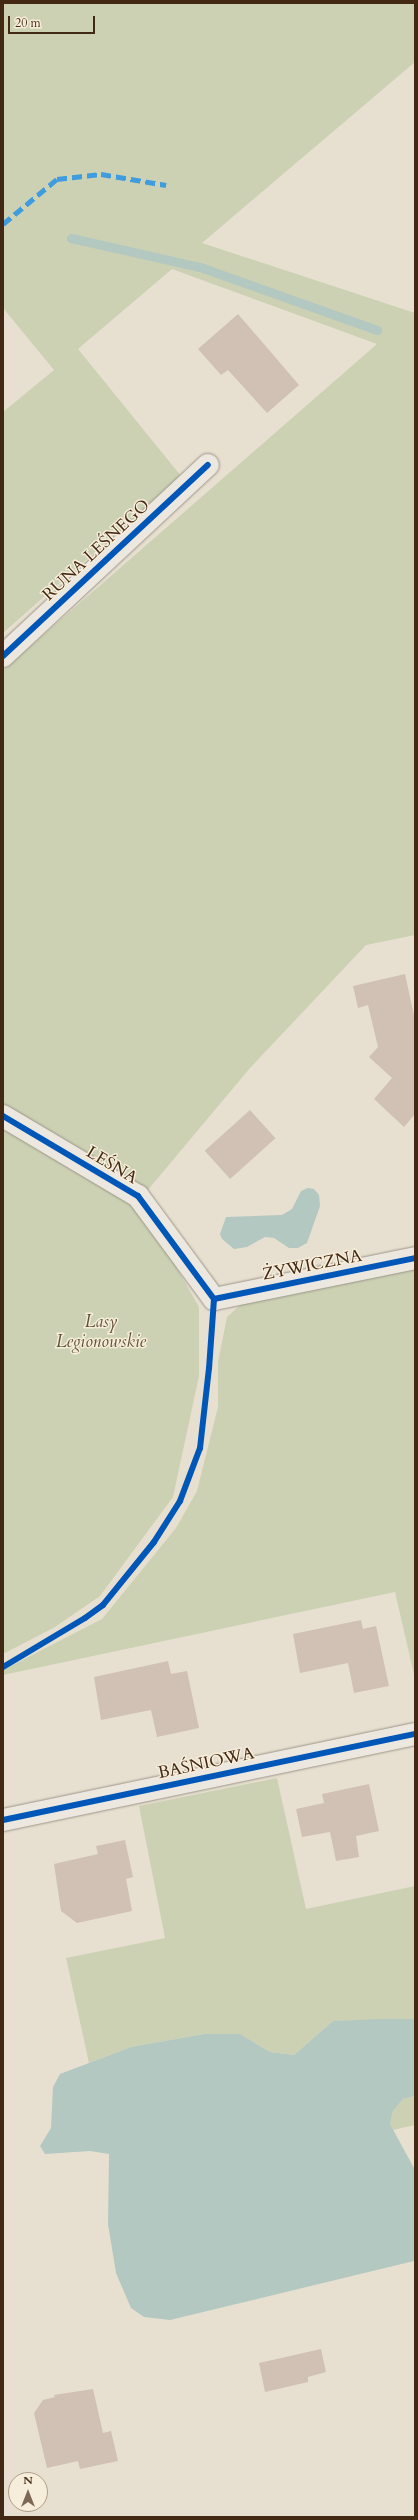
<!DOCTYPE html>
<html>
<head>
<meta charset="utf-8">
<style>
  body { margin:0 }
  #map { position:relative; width:418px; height:2520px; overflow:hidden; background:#e7e0d0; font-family:Cardo,serif }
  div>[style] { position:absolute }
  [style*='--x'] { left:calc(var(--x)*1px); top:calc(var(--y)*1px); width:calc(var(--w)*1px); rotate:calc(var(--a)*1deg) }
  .green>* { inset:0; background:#cbd1b2 }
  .water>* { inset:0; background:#b2c8c0 }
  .stream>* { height:9px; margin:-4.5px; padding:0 4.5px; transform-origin:4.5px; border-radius:4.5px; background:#b2c8c0 }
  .building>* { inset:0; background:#d0c1b4; transform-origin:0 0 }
  .roads { filter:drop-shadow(0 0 1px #9c9589) drop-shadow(0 0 1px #9c9589) }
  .street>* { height:22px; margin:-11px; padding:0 11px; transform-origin:11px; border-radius:11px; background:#ece8e0 }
  .quiet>* { height:5px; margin-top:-2.5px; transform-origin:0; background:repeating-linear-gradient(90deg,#3f9cde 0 10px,transparent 0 15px) }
  .cycleway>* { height:6px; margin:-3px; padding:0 3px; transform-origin:3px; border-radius:3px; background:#0057b8 }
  span { translate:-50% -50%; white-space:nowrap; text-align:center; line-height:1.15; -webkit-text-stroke:3px #f6edda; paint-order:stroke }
  .street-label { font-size:17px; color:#432813 }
  .park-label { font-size:17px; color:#5f4f34; font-style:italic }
  .frame { position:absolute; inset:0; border:4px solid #432813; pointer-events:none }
  .north { position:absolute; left:8px; top:2472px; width:40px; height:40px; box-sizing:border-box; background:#f6edda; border:1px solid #ae9e8a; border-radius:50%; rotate:0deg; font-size:11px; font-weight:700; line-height:16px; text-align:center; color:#432813 }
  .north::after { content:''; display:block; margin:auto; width:14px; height:18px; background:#7c6855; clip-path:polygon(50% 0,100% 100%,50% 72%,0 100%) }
  .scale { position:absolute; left:8px; top:16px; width:87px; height:18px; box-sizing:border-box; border:2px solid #432813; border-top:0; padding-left:5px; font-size:12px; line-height:14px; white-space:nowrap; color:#432813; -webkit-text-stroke:3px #f6edda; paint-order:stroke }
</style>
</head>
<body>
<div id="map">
  <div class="green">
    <div style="clip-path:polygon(3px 3px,415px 3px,415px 62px,202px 243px,415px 313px,415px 935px,366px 945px,250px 1068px,147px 1191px,3px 1104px,3px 670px,377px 344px,172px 269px,78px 349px,181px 476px,3px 633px,3px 412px,54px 370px,3px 308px)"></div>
    <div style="clip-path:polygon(3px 1127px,130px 1204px,174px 1263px,199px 1307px,199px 1376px,173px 1497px,100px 1596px,55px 1627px,3px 1654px)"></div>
    <div style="clip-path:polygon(415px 1267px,415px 1679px,395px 1592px,3px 1675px,3px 1670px,102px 1619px,176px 1528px,197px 1491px,218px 1407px,218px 1362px,227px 1317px,247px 1299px)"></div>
    <div style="clip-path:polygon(277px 1778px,306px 1909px,415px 1886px,415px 2019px,333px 2021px,294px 2055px,270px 2052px,240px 2034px,204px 2034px,131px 2047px,89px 2063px,66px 1958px,165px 1938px,139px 1806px)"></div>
    <div style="clip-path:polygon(415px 2096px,415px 2125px,393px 2130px,390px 2124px,393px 2111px,403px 2099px)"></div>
  </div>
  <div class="water">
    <div style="clip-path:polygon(308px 1188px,314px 1189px,319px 1195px,320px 1206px,307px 1243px,298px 1248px,289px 1248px,274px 1238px,265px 1237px,247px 1247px,234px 1249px,222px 1239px,220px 1234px,226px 1217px,282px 1215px,292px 1209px,301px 1191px)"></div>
    <div style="clip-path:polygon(380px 2019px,415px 2019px,415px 2096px,403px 2099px,393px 2111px,390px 2124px,415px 2170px,414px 2261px,170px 2320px,144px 2317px,131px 2308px,116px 2273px,108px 2224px,109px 2154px,90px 2151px,45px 2154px,40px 2146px,51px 2128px,53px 2087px,60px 2074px,131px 2047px,204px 2034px,240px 2034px,270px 2052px,294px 2055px,333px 2021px)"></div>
  </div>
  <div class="stream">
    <div style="--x:71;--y:238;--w:132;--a:12.7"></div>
    <div style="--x:200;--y:267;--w:188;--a:19.6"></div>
  </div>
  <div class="building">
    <div style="clip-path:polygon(238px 314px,299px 385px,267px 413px,228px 370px,221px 375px,198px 349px)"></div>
    <div style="clip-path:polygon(405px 974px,415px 1020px,415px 1114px,404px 1127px,374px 1099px,392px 1078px,369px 1057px,378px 1047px,368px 1005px,358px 1008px,353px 986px)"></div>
    <div style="left:250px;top:1110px;width:38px;height:61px;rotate:48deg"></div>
    <div style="clip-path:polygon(361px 1620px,363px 1629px,376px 1626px,389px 1686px,354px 1693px,348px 1663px,300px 1673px,293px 1634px)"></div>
    <div style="clip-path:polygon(168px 1661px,171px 1674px,187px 1671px,199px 1728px,157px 1737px,151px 1710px,101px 1720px,94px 1677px)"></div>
    <div style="clip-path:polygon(369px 1784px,379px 1831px,356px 1836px,359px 1857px,336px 1861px,330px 1832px,302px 1837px,296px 1809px,324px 1803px,322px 1794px)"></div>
    <div style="clip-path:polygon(125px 1840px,133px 1877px,126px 1879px,132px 1911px,77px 1923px,61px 1911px,54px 1864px,98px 1854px,96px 1846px)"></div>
    <div style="clip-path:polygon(321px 2349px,326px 2372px,308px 2377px,308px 2382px,265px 2392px,259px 2363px)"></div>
    <div style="clip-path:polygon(93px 2389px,103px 2433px,111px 2431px,118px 2461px,80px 2469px,78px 2461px,47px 2468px,34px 2413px,43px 2400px,55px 2397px,54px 2395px)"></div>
  </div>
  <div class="roads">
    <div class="street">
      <div style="--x:3;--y:656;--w:280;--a:-43"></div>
      <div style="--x:3;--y:1116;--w:157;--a:30.7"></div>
      <div style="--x:138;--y:1196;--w:128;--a:53.6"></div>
      <div style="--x:214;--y:1299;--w:205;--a:-11.5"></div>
      <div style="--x:3;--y:1820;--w:421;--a:-11.8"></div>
    </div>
  </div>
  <div class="quiet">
    <div style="--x:3;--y:224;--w:70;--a:-39.8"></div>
    <div style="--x:57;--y:179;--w:44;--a:-6.5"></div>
    <div style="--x:101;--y:174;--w:66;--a:9.6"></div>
  </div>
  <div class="cycleway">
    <div style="--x:3;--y:656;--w:280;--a:-43"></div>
    <div style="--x:3;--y:1116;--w:157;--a:30.7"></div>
    <div style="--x:138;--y:1196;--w:128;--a:53.6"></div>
    <div style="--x:214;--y:1299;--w:69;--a:94.1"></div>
    <div style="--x:209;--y:1368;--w:81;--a:96.4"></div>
    <div style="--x:200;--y:1448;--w:57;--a:110.7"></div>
    <div style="--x:180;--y:1501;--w:49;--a:122.4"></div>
    <div style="--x:154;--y:1542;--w:81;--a:129"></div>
    <div style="--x:103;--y:1605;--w:22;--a:144"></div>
    <div style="--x:85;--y:1618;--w:96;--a:149.1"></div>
    <div style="--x:214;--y:1299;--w:205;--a:-11.5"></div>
    <div style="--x:3;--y:1820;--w:421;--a:-11.8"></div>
  </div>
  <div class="street-label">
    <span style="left:96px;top:550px;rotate:-43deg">RUNA LEŚNEGO</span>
    <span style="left:112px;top:1165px;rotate:31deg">LEŚNA</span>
    <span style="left:312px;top:1265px;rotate:-11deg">ŻYWICZNA</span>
    <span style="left:206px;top:1763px;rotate:-12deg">BAŚNIOWA</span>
  </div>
  <div class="park-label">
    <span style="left:101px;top:1332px">Lasy<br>Legionowskie</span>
  </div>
  <div class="frame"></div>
  <div class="north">N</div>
  <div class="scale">20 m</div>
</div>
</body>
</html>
